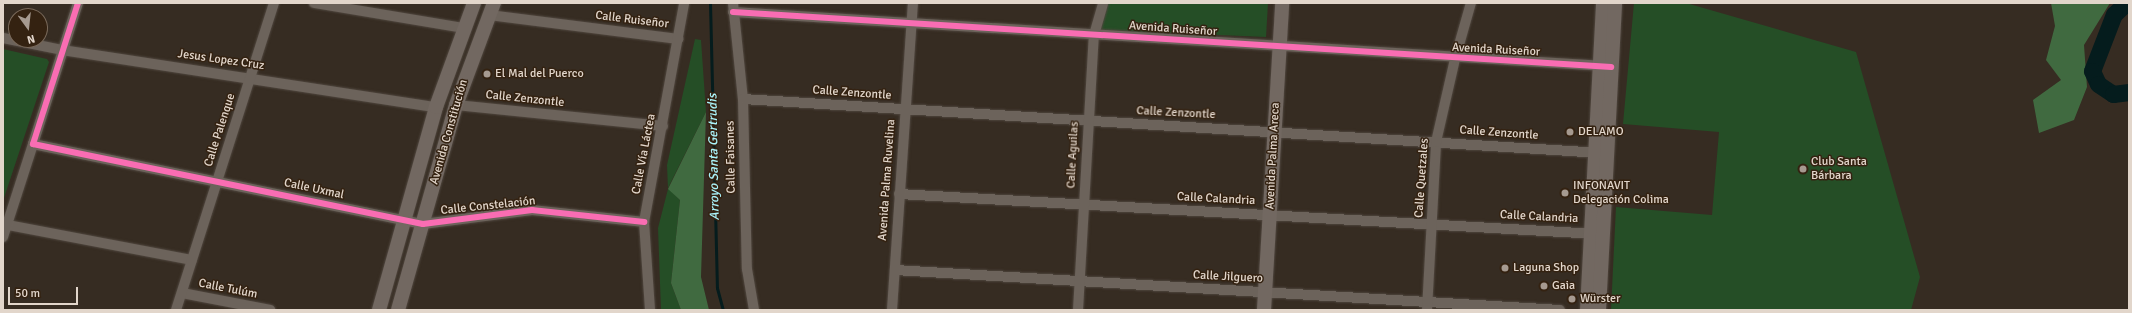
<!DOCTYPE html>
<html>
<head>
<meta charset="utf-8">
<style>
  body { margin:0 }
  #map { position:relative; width:2132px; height:313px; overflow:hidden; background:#362c22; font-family:Signika,sans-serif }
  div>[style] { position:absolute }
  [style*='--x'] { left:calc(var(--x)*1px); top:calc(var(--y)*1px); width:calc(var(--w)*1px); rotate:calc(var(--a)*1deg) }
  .green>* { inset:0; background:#254e26 }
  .forest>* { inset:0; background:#406a40 }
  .stream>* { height:3px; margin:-1.5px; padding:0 1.5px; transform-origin:1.5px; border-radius:1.5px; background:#051c1d }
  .river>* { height:17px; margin:-8.5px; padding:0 8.5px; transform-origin:8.5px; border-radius:8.5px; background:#051c1d }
  .roads { filter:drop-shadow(0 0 1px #50473f) drop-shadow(0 0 1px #50473f) }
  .street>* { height:10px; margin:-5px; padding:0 5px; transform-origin:5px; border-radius:5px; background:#6c635b }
  .secondary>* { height:14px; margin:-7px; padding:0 7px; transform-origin:7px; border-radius:7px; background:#726861 }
  .cycleway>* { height:6px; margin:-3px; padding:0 3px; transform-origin:3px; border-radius:3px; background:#f96db3 }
  .dots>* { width:11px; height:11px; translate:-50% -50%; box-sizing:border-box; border:2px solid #342211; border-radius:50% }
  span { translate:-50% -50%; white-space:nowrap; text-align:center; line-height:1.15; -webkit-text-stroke:3px #342211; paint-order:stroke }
  .street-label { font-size:12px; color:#e2d6cb }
  .poi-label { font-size:12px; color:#e2d6cb }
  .left { translate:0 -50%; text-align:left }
  .water-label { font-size:13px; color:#aaf3fa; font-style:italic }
  .frame { position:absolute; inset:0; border:4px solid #e2d6cb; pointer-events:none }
  .north { position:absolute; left:8px; top:8px; width:40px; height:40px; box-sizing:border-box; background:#342211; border:1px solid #7a6a5b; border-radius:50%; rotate:165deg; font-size:11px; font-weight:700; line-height:16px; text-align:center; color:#e2d6cb }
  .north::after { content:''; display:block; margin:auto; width:14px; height:18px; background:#a69a90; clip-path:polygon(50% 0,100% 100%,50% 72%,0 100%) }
  .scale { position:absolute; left:8px; top:287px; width:70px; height:18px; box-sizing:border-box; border:2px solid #e2d6cb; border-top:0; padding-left:5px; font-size:12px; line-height:14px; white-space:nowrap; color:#e2d6cb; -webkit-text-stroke:3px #342211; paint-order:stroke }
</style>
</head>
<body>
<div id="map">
  <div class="green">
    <div style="clip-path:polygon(1108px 3px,1268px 3px,1266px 37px,1100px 30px)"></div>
    <div style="clip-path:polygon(1634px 3px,1686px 3px,1856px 52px,1920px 277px,1911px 310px,1611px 310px,1616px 207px,1712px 215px,1719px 132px,1623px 124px)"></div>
    <div style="clip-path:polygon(695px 39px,701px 40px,706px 112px,668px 188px,680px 200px,671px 283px,681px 310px,661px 310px,658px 228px,668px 189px,667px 165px)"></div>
    <div style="clip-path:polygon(3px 49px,47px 59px,49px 62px,3px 201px)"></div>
  </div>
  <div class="forest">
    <div style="clip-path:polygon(2051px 3px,2110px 3px,2084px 45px,2087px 87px,2074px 120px,2039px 133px,2033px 100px,2061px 80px,2046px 60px,2055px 26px)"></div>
    <div style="clip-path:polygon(706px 112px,701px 277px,709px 310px,681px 310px,671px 283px,680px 200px,668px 189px)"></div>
  </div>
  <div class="stream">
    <div style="--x:710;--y:3;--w:285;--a:88.6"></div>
    <div style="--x:717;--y:288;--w:23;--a:75"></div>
  </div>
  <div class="river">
    <div style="--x:2126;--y:3;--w:16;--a:137"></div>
    <div style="--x:2114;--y:14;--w:61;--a:111.1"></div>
    <div style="--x:2092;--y:71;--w:14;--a:65"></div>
    <div style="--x:2098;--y:84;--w:18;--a:34"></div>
    <div style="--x:2113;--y:94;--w:16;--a:-7"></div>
  </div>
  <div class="roads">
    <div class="street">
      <div style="--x:78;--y:3;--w:148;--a:107.7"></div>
      <div style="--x:33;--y:144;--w:398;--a:11.6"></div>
      <div style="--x:423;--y:224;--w:110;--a:-7.3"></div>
      <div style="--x:532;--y:210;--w:113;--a:6.1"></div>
      <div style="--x:314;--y:3;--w:152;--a:9.5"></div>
      <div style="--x:733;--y:3;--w:97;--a:84.1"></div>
      <div style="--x:743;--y:99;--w:170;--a:88.7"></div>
      <div style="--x:747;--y:269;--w:42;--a:80.3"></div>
      <div style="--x:733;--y:12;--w:874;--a:3.54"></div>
      <div style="--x:489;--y:15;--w:191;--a:7.2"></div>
      <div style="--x:3;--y:38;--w:60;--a:11.5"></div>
      <div style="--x:62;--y:50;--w:378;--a:8.7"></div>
      <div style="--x:743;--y:99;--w:860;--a:3.6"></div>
      <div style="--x:456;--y:105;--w:208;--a:5.8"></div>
      <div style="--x:899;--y:194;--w:698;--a:3.28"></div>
      <div style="--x:3;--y:224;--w:192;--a:10.8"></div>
      <div style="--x:3;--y:237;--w:98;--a:-72.1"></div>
      <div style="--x:895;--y:270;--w:666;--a:3.44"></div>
      <div style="--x:182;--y:293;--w:90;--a:10.9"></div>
      <div style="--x:176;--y:310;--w:322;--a:-72.3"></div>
      <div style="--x:650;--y:310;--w:88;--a:-93.9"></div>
      <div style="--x:644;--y:222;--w:223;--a:-79.6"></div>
      <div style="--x:892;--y:310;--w:308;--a:-86.1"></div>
      <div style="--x:1078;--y:310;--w:275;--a:-86.7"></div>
      <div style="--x:1094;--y:35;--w:33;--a:-74"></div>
      <div style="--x:1427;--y:310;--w:168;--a:-86.9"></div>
      <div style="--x:1436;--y:142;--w:85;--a:-77.1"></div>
      <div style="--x:1455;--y:59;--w:58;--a:-74.1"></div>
    </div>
    <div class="secondary">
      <div style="--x:379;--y:310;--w:211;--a:-74.3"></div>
      <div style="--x:436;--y:107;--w:111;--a:-69.9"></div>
      <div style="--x:398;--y:310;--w:213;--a:-74.2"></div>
      <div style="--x:456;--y:105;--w:109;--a:-69.6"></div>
      <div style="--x:1264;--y:310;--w:308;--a:-86.6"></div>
      <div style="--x:1587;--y:310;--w:307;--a:-87"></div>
      <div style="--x:1599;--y:310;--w:307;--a:-87"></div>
    </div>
  </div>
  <div class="cycleway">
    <div style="--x:78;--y:3;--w:148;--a:107.7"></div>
    <div style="--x:33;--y:144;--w:398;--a:11.6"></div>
    <div style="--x:423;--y:224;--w:110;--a:-7.3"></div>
    <div style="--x:532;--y:210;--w:113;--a:6.1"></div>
    <div style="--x:733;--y:12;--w:880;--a:3.58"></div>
  </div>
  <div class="dots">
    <div style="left:487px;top:74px;background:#a69a90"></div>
    <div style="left:1570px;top:132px;background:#a69a90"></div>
    <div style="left:1803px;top:169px;background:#a69a90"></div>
    <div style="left:1565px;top:193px;background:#a69a90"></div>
    <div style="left:1505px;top:268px;background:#a69a90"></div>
    <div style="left:1544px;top:286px;background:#a69a90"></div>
    <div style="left:1572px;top:299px;background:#a69a90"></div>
  </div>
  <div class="street-label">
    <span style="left:632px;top:20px;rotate:7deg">Calle Ruiseñor</span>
    <span style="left:1173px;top:29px;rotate:4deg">Avenida Ruiseñor</span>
    <span style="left:1496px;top:50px;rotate:3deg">Avenida Ruiseñor</span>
    <span style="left:221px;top:60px;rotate:8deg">Jesus Lopez Cruz</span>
    <span style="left:852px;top:93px;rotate:4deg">Calle Zenzontle</span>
    <span style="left:525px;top:99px;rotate:6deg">Calle Zenzontle</span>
    <span style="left:1176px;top:113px;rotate:3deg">Calle Zenzontle</span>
    <span style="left:220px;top:130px;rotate:-72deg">Calle Palenque</span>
    <span style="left:449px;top:132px;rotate:-74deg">Avenida Constitución</span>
    <span style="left:1499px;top:133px;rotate:4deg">Calle Zenzontle</span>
    <span style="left:644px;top:154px;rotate:-79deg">Calle Vía Láctea</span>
    <span style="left:1073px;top:155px;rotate:-87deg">Calle Aguilas</span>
    <span style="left:1273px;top:156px;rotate:-87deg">Avenida Palma Areca</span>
    <span style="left:731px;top:157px;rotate:-91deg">Calle Faisanes</span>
    <span style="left:1422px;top:178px;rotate:-86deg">Calle Quetzales</span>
    <span style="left:887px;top:180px;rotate:-86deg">Avenida Palma Ruvelina</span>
    <span style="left:314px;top:189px;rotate:12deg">Calle Uxmal</span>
    <span style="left:1216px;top:199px;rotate:3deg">Calle Calandria</span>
    <span style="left:488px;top:206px;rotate:-6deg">Calle Constelación</span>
    <span style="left:1539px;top:217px;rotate:3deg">Calle Calandria</span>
    <span style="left:1228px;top:277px;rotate:3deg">Calle Jilguero</span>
    <span style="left:228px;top:289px;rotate:11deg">Calle Tulúm</span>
  </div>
  <div class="poi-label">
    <span class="left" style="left:495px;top:74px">El Mal del Puerco</span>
    <span class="left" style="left:1578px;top:132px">DELAMO</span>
    <span class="left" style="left:1811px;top:169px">Club Santa<br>Bárbara</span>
    <span class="left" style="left:1573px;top:193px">INFONAVIT<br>Delegación Colima</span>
    <span class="left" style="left:1513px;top:268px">Laguna Shop</span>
    <span class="left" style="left:1552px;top:286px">Gaia</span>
    <span class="left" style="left:1580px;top:299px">Würster</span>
  </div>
  <div class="water-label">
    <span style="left:714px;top:157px;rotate:-91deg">Arroyo Santa Gertrudis</span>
  </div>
  <div class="frame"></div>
  <div class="north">N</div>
  <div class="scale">50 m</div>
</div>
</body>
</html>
